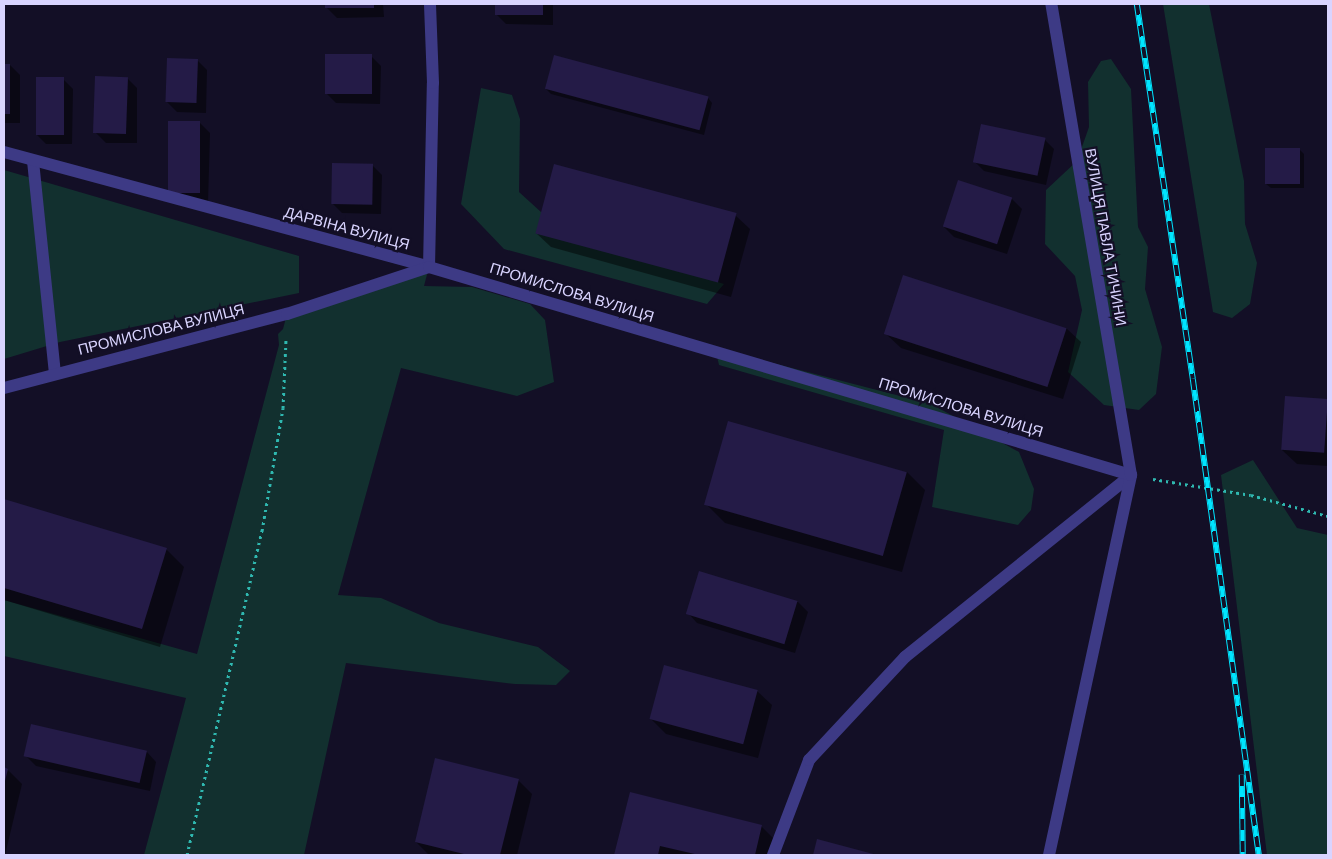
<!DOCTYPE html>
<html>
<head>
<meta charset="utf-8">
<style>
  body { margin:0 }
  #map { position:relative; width:1332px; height:859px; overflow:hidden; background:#130f26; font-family:Barlow,sans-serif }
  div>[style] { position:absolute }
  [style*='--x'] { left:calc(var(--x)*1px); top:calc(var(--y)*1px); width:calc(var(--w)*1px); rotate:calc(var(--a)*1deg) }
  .green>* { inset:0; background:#12302f }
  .shadow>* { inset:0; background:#0007 }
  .building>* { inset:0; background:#241b47; transform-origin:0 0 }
  .path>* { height:3px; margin-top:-1.5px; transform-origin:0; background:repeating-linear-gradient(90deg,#2fb8b0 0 2.5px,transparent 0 6.5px) }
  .lane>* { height:12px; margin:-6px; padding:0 6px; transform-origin:6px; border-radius:6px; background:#3d3a85 }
  .street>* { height:12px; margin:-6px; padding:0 6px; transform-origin:6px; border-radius:6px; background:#3d3a85 }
  .rail>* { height:5.5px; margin-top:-2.75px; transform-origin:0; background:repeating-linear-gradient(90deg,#130f26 0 11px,#00e5ff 0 22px); box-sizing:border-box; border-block:1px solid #00e5ff }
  span { translate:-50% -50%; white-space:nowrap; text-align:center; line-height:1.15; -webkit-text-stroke:4.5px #130f26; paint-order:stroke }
  .street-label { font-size:15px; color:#d9d4ff }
  .frame { position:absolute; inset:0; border:5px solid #d9d4ff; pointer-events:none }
</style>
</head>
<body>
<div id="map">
  <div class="green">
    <div style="clip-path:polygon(1163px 4px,1209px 4px,1244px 181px,1245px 224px,1257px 263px,1250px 304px,1232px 318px,1213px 312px)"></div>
    <div style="clip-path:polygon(1111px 59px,1131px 89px,1138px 227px,1148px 247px,1145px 289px,1162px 347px,1156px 394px,1139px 410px,1104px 405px,1068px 372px,1082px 310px,1075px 276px,1045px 244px,1046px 190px,1077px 161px,1089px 127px,1088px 82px,1101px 61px)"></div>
    <div style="clip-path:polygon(481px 88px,512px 95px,520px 119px,519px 192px,563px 232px,724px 284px,707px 304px,504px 249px,461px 204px)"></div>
    <div style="clip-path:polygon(4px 170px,299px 256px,299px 293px,60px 342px,4px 359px)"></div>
    <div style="clip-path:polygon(429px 267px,424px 286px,472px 287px,530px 304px,545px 320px,554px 382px,517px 396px,401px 368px,338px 595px,381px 598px,439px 623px,538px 647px,570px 671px,556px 685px,515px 684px,346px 663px,304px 855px,144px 855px,186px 698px,4px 656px,4px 600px,197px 654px,279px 345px,278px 334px,283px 329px,287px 314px)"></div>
    <div style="clip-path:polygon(715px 348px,931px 404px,1019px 452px,1034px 489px,1031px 510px,1018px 525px,932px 507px,944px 430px,719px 365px)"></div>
    <div style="clip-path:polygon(1253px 460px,1297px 528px,1328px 535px,1328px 855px,1267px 855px,1221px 475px)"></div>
  </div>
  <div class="shadow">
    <div style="clip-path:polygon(327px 4px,383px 4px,384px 17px,337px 18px,327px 8px)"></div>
    <div style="clip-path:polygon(496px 4px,553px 4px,553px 25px,506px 24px,496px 14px)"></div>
    <div style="clip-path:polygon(371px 56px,381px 66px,380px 104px,336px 103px,326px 93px)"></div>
    <div style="clip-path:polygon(197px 60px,207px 70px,206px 113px,177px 112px,167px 102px)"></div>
    <div style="clip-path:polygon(4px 65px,10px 65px,20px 75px,20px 123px,4px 123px)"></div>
    <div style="clip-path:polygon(127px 78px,137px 88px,137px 143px,106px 143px,96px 133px)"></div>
    <div style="clip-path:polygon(63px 79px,73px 89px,72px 144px,46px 144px,36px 134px)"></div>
    <div style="clip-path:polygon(546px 89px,708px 98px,712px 103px,704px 135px,551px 94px)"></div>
    <div style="clip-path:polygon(200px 123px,210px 133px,208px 203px,178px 202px)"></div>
    <div style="clip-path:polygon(1044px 139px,1054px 149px,1046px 185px,984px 171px,974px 161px)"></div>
    <div style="clip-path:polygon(1299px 149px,1304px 154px,1304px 188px,1271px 188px,1266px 184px)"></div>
    <div style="clip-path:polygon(372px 165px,382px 175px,381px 214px,342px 213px,332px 203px)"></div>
    <div style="clip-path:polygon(959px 182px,1012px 199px,1022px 209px,1007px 254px,954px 237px,944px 227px)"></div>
    <div style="clip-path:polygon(735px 215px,750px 229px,731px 297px,551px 247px,536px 233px)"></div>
    <div style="clip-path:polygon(1066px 328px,1081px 342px,1063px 399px,901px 348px,886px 334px)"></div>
    <div style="clip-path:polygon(1286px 397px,1328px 400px,1328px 466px,1297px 464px,1282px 450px)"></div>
    <div style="clip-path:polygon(907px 472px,925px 490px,902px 572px,725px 523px,707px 505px)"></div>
    <div style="clip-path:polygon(4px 500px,166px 549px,184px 567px,160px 647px,4px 600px)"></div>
    <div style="clip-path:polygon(798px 602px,808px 612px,795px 653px,697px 623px,688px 613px)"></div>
    <div style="clip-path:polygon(757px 691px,772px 705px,758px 758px,666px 734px,651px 719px)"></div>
    <div style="clip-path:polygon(147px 752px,156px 762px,150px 791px,36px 766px,26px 756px)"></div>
    <div style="clip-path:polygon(4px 769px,8px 770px,22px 784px,5px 855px)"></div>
    <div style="clip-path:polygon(518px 780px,532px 794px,517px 855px,429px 855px,416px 842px)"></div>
    <div style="clip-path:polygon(631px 793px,761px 826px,776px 841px,772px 855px,616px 855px)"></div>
    <div style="clip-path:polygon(818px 841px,875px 855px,815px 855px)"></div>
  </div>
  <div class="building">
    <div style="left:325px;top:4px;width:49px;height:4px"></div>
    <div style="left:495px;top:4px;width:48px;height:11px"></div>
    <div style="left:325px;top:54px;width:47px;height:40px"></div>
    <div style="left:554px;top:55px;width:160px;height:35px;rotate:15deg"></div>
    <div style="left:167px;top:58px;width:31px;height:44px;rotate:2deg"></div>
    <div style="left:4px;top:64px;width:6px;height:50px"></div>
    <div style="left:95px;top:76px;width:33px;height:57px;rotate:2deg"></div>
    <div style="left:36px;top:77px;width:28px;height:58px"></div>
    <div style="left:168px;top:121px;width:32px;height:72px"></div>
    <div style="left:981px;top:124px;width:66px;height:39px;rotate:12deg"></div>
    <div style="left:1265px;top:148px;width:35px;height:36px"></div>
    <div style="left:332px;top:163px;width:41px;height:41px;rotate:1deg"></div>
    <div style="left:554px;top:164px;width:189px;height:72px;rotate:15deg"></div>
    <div style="left:958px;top:180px;width:57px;height:49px;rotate:18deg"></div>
    <div style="left:903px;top:275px;width:172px;height:62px;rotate:18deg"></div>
    <div style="left:1285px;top:396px;width:43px;height:54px;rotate:4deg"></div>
    <div style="left:728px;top:421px;width:186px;height:87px;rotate:16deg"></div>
    <div style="clip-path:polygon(4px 499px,167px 548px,142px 629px,4px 588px)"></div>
    <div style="left:699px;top:571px;width:103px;height:45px;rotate:17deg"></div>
    <div style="left:664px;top:665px;width:97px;height:56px;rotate:15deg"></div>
    <div style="left:31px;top:724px;width:119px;height:33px;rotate:13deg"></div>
    <div style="clip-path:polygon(435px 758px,519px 779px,500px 855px,468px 855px,415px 842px)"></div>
    <div style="clip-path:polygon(4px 767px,8px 769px,4px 785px)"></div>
    <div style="clip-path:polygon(630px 792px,762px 825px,755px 855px,699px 855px,660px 846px,658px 855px,614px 855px)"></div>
    <div style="clip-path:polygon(817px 839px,877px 855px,813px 855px)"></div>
  </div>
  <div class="path">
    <div style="--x:1153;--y:479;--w:99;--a:9.3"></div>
    <div style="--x:1251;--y:495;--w:80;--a:15.3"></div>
    <div style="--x:187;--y:855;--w:333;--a:-77"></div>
    <div style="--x:262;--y:531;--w:125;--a:-80.3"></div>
    <div style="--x:283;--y:408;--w:68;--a:-87.5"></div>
  </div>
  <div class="lane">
    <div style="--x:33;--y:161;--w:213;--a:84.1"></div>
    <div style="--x:773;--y:855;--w:102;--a:-69.2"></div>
    <div style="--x:809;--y:760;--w:141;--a:-47"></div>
    <div style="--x:905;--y:657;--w:290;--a:-38.8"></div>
    <div style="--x:1049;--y:855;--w:389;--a:-77.8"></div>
  </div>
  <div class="street">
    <div style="--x:4;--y:152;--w:440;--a:15.1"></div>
    <div style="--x:429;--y:267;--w:184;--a:-88.8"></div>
    <div style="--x:433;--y:83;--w:79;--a:-92.2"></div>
    <div style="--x:4;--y:388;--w:293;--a:-14.7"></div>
    <div style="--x:287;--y:314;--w:150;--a:-18.3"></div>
    <div style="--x:429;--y:267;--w:732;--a:16.5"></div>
    <div style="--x:1131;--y:475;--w:478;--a:-99.6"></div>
  </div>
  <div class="rail">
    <div style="--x:1137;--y:4;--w:379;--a:81.5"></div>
    <div style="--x:1193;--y:379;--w:481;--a:82.1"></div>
    <div style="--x:1242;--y:775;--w:80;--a:89.3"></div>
  </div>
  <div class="street-label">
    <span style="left:347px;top:228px;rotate:15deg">ДАРВІНА ВУЛИЦЯ</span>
    <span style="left:1106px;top:237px;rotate:80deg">ВУЛИЦЯ ПАВЛА ТИЧИНИ</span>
    <span style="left:572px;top:292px;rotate:17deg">ПРОМИСЛОВА ВУЛИЦЯ</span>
    <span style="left:161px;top:329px;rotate:-14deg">ПРОМИСЛОВА ВУЛИЦЯ</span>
    <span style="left:961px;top:407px;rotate:17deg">ПРОМИСЛОВА ВУЛИЦЯ</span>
  </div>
  <div class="frame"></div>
</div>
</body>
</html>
